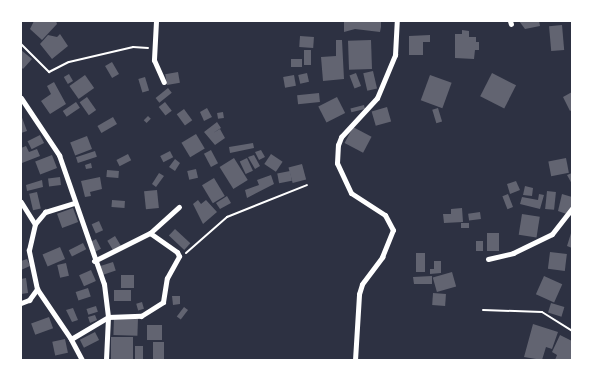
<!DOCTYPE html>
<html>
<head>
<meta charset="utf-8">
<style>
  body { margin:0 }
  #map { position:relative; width:593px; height:381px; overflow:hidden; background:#2d3142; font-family:"Varela Round",sans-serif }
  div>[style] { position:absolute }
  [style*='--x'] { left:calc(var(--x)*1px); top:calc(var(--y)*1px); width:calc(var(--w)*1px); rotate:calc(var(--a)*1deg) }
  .building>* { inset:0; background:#626471; transform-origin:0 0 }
  .path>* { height:2px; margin:-1px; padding:0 1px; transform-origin:1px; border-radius:1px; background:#fff }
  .minor>* { height:5px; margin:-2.5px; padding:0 2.5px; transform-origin:2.5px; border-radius:2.5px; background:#fff }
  span { translate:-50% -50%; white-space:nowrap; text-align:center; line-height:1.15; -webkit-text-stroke:5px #fff; paint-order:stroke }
  .frame { position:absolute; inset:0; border:22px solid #fff; pointer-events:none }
</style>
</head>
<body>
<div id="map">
  <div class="building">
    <div style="clip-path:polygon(34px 21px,56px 21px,57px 24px,42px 40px,30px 29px)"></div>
    <div style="clip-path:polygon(344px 21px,381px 21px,381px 27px,380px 32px,355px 29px,344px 32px)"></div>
    <div style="clip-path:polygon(519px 21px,539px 21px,540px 26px,525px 29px)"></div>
    <div style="left:562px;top:25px;width:25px;height:13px;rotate:85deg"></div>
    <div style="clip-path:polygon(462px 30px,469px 31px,469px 37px,476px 37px,476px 42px,479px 42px,479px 50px,475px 50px,474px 59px,455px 58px,455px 34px,462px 34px)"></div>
    <div style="clip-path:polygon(60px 34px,68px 46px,52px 59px,40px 44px,48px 35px,57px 37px)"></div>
    <div style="clip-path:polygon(430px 35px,430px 42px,423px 42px,423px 55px,409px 55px,409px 36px)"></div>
    <div style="left:300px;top:36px;width:14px;height:11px;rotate:4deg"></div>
    <div style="clip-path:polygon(336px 40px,342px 40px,344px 79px,323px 81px,321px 57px,336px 56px)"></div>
    <div style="left:371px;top:40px;width:29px;height:23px;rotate:88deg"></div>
    <div style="clip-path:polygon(21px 50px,32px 59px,23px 69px,21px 67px)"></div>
    <div style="left:304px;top:50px;width:7px;height:15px"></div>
    <div style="left:291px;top:59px;width:11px;height:8px"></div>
    <div style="left:112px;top:62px;width:14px;height:8px;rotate:60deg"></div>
    <div style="left:373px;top:71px;width:18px;height:10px;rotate:77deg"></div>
    <div style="left:178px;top:72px;width:11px;height:13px;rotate:80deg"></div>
    <div style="left:307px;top:73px;width:9px;height:9px;rotate:77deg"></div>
    <div style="left:356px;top:73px;width:14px;height:7px;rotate:69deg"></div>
    <div style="left:492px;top:73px;width:27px;height:26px;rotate:27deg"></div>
    <div style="left:69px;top:74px;width:8px;height:6px;rotate:60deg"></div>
    <div style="left:85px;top:75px;width:16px;height:19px;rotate:55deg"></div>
    <div style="left:294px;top:75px;width:11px;height:11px;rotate:80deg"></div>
    <div style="left:430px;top:75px;width:23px;height:27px;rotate:20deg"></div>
    <div style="left:145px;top:77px;width:14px;height:7px;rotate:73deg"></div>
    <div style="clip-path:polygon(54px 82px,66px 104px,50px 114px,41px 101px,51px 94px,47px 86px)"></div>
    <div style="left:168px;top:88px;width:6px;height:16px;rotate:51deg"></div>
    <div style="clip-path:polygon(572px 92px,572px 110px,570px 111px,563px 97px)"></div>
    <div style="left:319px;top:93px;width:9px;height:22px;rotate:84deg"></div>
    <div style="left:87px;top:97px;width:16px;height:9px;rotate:55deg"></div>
    <div style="left:337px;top:97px;width:18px;height:21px;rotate:63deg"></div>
    <div style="left:76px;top:102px;width:7px;height:16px;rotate:56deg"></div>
    <div style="left:165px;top:102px;width:11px;height:8px;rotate:52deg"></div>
    <div style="left:364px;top:105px;width:4px;height:14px;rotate:76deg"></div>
    <div style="left:387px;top:107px;width:15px;height:16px;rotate:74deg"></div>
    <div style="clip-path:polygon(207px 108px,212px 117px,204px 121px,200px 112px)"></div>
    <div style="left:438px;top:108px;width:14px;height:6px;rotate:73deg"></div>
    <div style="left:184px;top:109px;width:14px;height:9px;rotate:54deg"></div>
    <div style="left:223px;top:112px;width:6px;height:6px;rotate:81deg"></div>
    <div style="clip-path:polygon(21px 115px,27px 131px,21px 133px)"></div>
    <div style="left:148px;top:116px;width:4px;height:6px;rotate:45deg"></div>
    <div style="left:113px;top:117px;width:8px;height:18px;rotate:60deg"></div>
    <div style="clip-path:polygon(217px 122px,221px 128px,213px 133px,220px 129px,225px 138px,215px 145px,204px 132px)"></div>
    <div style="left:353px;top:127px;width:21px;height:18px;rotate:28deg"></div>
    <div style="left:196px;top:134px;width:17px;height:17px;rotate:59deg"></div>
    <div style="left:40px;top:135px;width:9px;height:14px;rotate:63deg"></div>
    <div style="left:87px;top:136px;width:14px;height:18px;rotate:69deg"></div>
    <div style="clip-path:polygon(253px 143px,254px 148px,230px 153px,229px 147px)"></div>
    <div style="clip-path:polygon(26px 146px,29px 152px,37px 149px,40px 156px,22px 163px,21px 148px)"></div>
    <div style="left:211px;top:150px;width:15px;height:8px;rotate:62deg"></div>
    <div style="clip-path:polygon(261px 150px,265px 157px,259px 160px,255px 152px)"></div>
    <div style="left:95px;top:151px;width:6px;height:20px;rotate:72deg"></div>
    <div style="left:170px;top:151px;width:7px;height:11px;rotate:63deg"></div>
    <div style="left:128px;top:154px;width:7px;height:13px;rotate:63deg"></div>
    <div style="left:271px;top:154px;width:14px;height:12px;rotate:34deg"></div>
    <div style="left:52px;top:155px;width:14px;height:18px;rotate:69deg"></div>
    <div style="clip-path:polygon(254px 155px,260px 166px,255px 169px,248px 157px)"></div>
    <div style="left:234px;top:158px;width:26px;height:17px;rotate:58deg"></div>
    <div style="left:247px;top:158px;width:14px;height:8px;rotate:65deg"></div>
    <div style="left:566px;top:158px;width:15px;height:18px;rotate:79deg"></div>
    <div style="clip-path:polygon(175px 159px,180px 163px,175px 171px,169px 167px)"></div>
    <div style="clip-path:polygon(91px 163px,92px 168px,86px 169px,85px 165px)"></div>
    <div style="left:302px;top:164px;width:16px;height:14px;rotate:75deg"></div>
    <div style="left:196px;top:169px;width:9px;height:9px;rotate:77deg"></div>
    <div style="left:107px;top:170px;width:12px;height:7px;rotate:5deg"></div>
    <div style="left:290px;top:171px;width:10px;height:13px;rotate:79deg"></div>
    <div style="clip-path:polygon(159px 173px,164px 176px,156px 187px,152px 184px)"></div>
    <div style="clip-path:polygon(572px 173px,572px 184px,567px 175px)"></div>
    <div style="clip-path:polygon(271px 175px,274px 184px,247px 198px,245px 190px,259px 185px,257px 180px)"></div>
    <div style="left:60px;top:177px;width:8px;height:12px;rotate:83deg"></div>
    <div style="clip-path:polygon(100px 177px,102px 189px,90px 192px,91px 196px,85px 197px,81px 181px)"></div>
    <div style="left:214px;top:178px;width:21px;height:14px;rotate:59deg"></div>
    <div style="clip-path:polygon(42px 180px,43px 187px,27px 191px,26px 185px)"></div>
    <div style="clip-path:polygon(516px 181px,520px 190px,510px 194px,507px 184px)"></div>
    <div style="clip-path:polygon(525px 186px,533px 188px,532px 196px,523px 195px)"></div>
    <div style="left:157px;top:190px;width:18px;height:13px;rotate:84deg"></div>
    <div style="left:547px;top:191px;width:9px;height:18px;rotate:6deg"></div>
    <div style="left:37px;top:192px;width:17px;height:8px;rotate:77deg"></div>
    <div style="left:508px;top:194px;width:14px;height:6px;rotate:69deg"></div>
    <div style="clip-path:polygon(539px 194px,544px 195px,540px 209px,520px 204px,522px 197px,538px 200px)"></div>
    <div style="clip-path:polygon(562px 194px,572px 197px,572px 216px,558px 211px)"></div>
    <div style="clip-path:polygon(227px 196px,231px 203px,220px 209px,216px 203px)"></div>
    <div style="left:112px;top:200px;width:13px;height:7px;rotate:4deg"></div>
    <div style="clip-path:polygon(198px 200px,201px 204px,206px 200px,217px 212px,203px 224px,193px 204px)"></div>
    <div style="left:73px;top:208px;width:15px;height:17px;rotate:70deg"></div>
    <div style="clip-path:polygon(462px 208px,463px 222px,444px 223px,443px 214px,451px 214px,451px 209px)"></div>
    <div style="left:480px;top:212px;width:7px;height:12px;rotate:82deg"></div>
    <div style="left:522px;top:214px;width:18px;height:21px;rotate:9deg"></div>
    <div style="left:99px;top:221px;width:10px;height:8px;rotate:66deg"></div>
    <div style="left:461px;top:223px;width:8px;height:5px"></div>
    <div style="left:175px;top:229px;width:21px;height:9px;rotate:43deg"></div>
    <div style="clip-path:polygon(572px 230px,572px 248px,567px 246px)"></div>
    <div style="left:487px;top:233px;width:12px;height:18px"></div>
    <div style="left:115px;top:236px;width:12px;height:9px;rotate:59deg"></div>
    <div style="left:96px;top:239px;width:11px;height:8px;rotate:63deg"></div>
    <div style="left:476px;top:241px;width:7px;height:10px"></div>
    <div style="left:83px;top:243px;width:7px;height:16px;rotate:63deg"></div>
    <div style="left:60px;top:247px;width:13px;height:19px;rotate:67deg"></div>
    <div style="left:550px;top:252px;width:17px;height:17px;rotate:7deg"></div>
    <div style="left:416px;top:253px;width:9px;height:19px"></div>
    <div style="clip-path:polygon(27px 259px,30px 266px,21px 270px,21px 261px)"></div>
    <div style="clip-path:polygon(434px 261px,441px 261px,441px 273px,430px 274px,430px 269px,434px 269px)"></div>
    <div style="left:113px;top:262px;width:9px;height:14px;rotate:72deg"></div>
    <div style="left:66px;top:263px;width:13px;height:9px;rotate:77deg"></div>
    <div style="left:91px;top:270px;width:12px;height:13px;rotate:66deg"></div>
    <div style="left:452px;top:272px;width:15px;height:20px;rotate:74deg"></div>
    <div style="left:121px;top:275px;width:13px;height:13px"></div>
    <div style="clip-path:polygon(432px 276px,432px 284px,414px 284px,413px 277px)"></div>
    <div style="left:544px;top:276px;width:20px;height:20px;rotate:24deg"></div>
    <div style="clip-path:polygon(26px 278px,28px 293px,21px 294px,21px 279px)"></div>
    <div style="left:88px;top:288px;width:9px;height:13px;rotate:72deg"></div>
    <div style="left:131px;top:290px;width:11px;height:17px;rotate:90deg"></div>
    <div style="left:433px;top:293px;width:13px;height:12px;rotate:4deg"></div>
    <div style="clip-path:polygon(172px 296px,180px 296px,180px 304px,173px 305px)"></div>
    <div style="left:142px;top:302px;width:7px;height:6px;rotate:74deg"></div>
    <div style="left:551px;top:303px;width:14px;height:10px;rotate:17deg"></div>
    <div style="left:96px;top:306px;width:6px;height:10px;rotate:72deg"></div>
    <div style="left:184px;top:307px;width:5px;height:12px;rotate:37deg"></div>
    <div style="clip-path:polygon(73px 308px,78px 320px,72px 322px,66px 310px)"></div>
    <div style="clip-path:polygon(95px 315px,97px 320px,90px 323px,88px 317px)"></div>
    <div style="left:49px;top:317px;width:12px;height:19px;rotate:70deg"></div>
    <div style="left:114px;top:318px;width:24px;height:17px;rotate:2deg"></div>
    <div style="clip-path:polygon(533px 324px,558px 332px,552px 349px,546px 347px,542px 360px,524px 357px)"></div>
    <div style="left:147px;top:325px;width:15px;height:15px"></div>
    <div style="left:95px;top:332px;width:9px;height:17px;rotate:63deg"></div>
    <div style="clip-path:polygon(560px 335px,572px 341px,572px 360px,555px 360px,557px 355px,552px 352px)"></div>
    <div style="left:111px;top:337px;width:22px;height:22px"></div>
    <div style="left:65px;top:339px;width:14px;height:13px;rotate:78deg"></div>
    <div style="left:153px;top:342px;width:11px;height:18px"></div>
    <div style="left:135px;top:346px;width:8px;height:14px"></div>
  </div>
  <div class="path">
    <div style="--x:21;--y:44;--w:40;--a:45"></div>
    <div style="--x:49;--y:72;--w:22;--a:-27"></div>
    <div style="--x:69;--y:62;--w:66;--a:-13.2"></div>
    <div style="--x:133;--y:47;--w:15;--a:4"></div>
    <div style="--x:186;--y:253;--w:55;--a:-41.3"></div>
    <div style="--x:227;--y:217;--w:86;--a:-21.8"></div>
    <div style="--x:483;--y:310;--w:59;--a:1.9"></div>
    <div style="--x:542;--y:312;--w:36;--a:32"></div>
  </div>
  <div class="minor">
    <div style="--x:156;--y:21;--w:39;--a:93"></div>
    <div style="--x:154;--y:60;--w:24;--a:66"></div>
    <div style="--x:510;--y:21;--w:3;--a:72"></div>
    <div style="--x:21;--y:98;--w:69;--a:56.3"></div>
    <div style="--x:59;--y:155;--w:137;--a:70.8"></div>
    <div style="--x:104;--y:284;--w:33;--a:83"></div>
    <div style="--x:108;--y:317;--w:43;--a:92.7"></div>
    <div style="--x:21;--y:202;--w:26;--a:58"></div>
    <div style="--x:488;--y:259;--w:26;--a:-13"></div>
    <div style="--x:513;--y:253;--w:43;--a:-26"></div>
    <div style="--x:552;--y:234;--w:33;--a:-52"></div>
    <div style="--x:94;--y:261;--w:63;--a:-26.6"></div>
    <div style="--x:150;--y:233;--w:39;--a:-42"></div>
    <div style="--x:37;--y:289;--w:60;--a:55.8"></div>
    <div style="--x:21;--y:303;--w:9;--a:-21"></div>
    <div style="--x:29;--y:300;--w:14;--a:-54"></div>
    <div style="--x:37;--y:289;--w:40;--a:-102"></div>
    <div style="--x:29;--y:250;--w:27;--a:-77"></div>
    <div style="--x:35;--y:224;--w:16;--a:-50"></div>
    <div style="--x:45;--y:212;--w:30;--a:-17"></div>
    <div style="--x:82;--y:360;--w:24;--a:-118"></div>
    <div style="--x:71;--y:339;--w:43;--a:-30.7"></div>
    <div style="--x:108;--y:317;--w:33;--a:-2"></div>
    <div style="--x:141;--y:316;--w:26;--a:-32"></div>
    <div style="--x:163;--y:302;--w:24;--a:-81"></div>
    <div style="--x:167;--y:278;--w:25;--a:-61"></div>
    <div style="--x:179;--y:256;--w:4;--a:-117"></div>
    <div style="--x:177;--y:252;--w:33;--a:-145"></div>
    <div style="--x:355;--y:360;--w:66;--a:-86.5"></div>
    <div style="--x:359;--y:294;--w:10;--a:-73"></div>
    <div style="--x:362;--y:284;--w:34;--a:-53"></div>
    <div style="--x:382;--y:257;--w:29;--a:-68"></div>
    <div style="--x:393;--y:230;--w:17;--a:-118"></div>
    <div style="--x:385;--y:215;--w:40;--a:-147.1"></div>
    <div style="--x:351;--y:193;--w:33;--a:-115"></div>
    <div style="--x:337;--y:163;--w:18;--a:-87"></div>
    <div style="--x:338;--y:145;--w:9;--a:-69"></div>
    <div style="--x:341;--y:137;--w:53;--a:-47.3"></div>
    <div style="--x:377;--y:98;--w:47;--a:-67.3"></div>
    <div style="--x:395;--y:55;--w:34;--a:-87"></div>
  </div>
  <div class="frame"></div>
</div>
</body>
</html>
